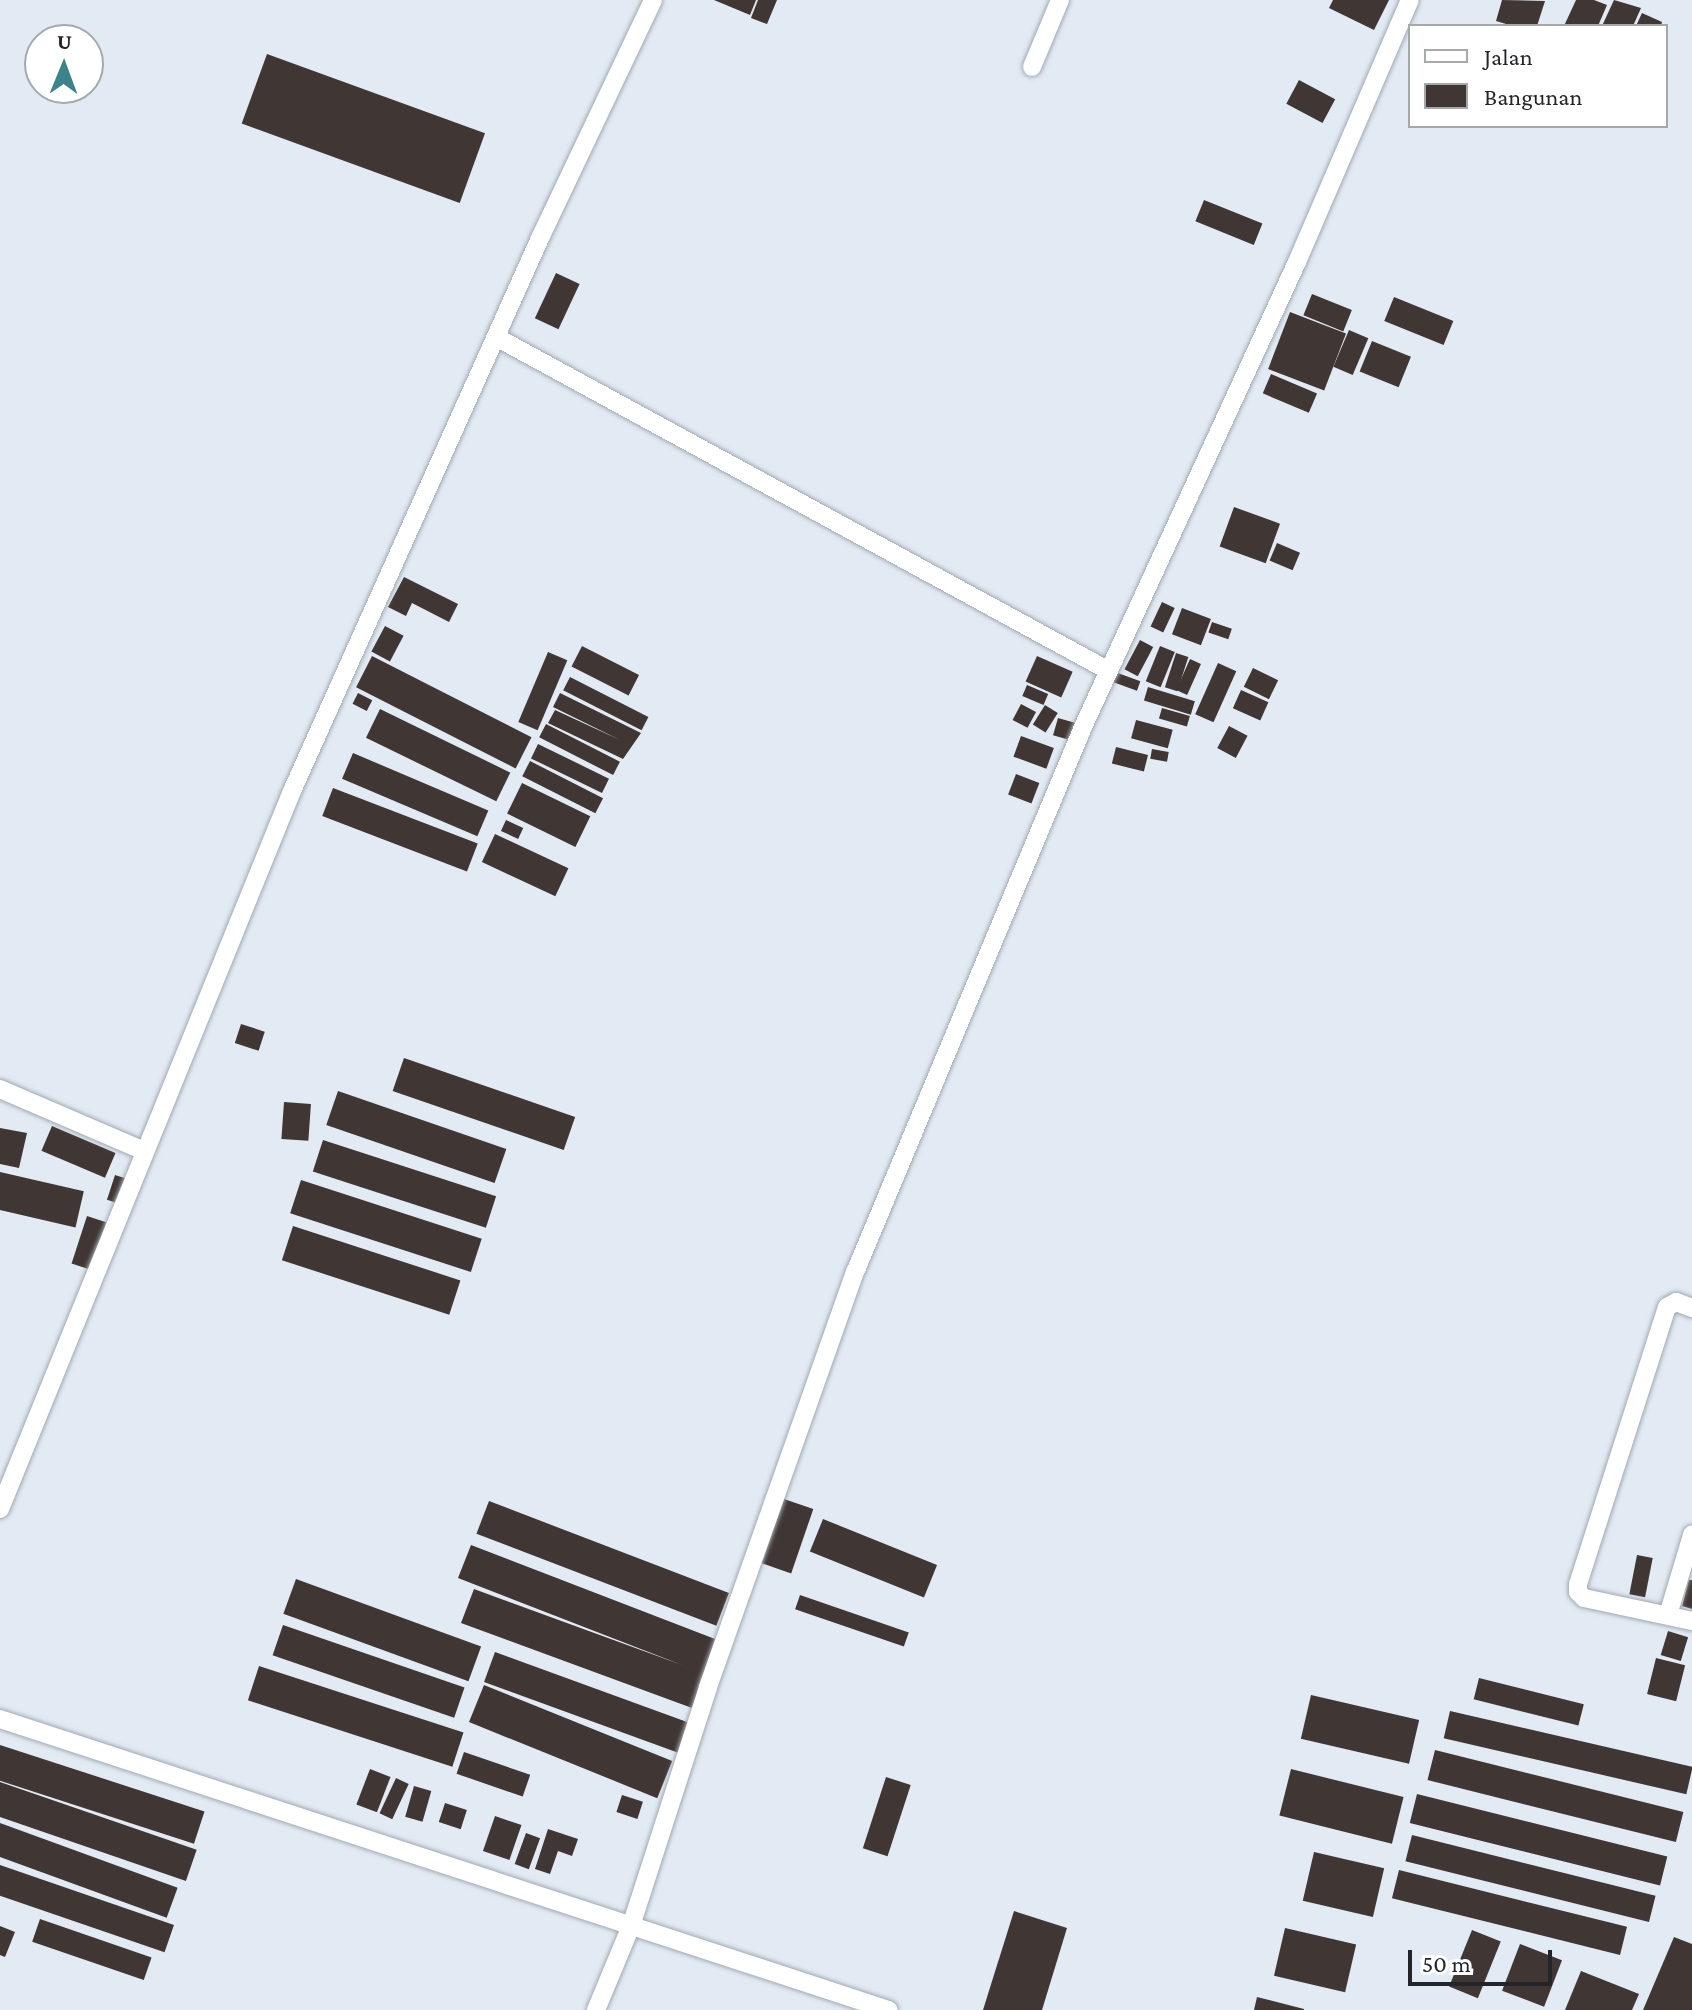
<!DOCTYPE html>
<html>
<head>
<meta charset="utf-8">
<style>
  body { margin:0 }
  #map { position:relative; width:1692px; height:2010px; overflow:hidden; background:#e2ebf4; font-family:"Crimson Pro",serif }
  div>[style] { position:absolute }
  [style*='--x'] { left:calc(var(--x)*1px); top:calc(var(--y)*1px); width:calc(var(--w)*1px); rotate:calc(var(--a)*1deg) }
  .building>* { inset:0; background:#403633; transform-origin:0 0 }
  .roads { filter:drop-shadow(0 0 2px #a0a9b1) drop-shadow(0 0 2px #a0a9b1) }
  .minor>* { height:18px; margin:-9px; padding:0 9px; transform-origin:9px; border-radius:9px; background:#fff }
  span { translate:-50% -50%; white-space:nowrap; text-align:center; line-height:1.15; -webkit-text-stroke:8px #fff; paint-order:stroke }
  .legend { position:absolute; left:1408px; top:24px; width:260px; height:104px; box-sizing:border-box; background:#fff; border:2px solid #a7a8a9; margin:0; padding:10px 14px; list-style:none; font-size:24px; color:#222529 }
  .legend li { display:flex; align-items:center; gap:16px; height:40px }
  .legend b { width:40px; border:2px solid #a7a8a9 }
  .north { position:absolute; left:24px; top:24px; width:80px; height:80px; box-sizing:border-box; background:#fff; border:2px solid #a7a8a9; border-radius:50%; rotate:1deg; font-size:22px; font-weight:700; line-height:32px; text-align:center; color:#222529 }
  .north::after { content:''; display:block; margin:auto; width:28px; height:36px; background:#3c838c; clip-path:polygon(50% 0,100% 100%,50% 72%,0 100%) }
  .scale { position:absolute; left:1408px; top:1950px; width:144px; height:36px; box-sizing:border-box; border:4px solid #222529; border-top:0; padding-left:10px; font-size:24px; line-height:28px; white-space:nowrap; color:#222529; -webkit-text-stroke:6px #fff; paint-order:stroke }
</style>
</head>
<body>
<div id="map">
  <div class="building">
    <div style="clip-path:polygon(714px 0,756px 0,750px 15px)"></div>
    <div style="clip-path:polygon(758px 0,777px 0,767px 24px,751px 18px)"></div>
    <div style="clip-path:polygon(1333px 0,1389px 0,1374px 30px,1329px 8px)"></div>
    <div style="clip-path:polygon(1502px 0,1545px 1px,1537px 26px,1513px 26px,1496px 21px)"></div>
    <div style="clip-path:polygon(1576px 0,1594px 0,1607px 5px,1598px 26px,1564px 26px)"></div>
    <div style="clip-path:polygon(1614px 0,1641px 8px,1633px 26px,1602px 26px)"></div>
    <div style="clip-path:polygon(1642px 13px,1662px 22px,1661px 26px,1636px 26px)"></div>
    <div style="left:267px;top:54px;width:232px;height:74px;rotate:20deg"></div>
    <div style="left:1299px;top:80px;width:41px;height:27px;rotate:28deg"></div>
    <div style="left:1204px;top:200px;width:63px;height:23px;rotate:22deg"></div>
    <div style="left:556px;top:273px;width:26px;height:50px;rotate:25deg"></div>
    <div style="left:1312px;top:294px;width:43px;height:23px;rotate:22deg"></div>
    <div style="left:1394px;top:297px;width:64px;height:26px;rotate:22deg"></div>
    <div style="left:1290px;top:312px;width:60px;height:61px;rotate:21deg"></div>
    <div style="left:1349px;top:330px;width:21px;height:40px;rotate:23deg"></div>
    <div style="left:1372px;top:341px;width:42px;height:33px;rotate:22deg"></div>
    <div style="left:1271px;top:374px;width:50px;height:21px;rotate:23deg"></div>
    <div style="left:1234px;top:507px;width:49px;height:42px;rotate:20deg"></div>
    <div style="left:1277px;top:543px;width:25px;height:19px;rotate:23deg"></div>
    <div style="clip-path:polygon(404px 577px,458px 604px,449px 622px,412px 603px,406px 616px,388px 607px)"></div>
    <div style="left:1162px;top:602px;width:14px;height:27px;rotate:25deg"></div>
    <div style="left:1182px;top:608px;width:31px;height:28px;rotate:21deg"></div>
    <div style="left:1212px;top:622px;width:21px;height:11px;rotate:19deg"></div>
    <div style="left:385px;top:626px;width:21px;height:29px;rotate:28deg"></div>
    <div style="left:1140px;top:640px;width:15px;height:33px;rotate:28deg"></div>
    <div style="left:582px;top:646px;width:64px;height:23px;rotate:27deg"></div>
    <div style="left:1160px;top:646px;width:16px;height:38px;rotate:22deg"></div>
    <div style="left:548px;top:652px;width:21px;height:76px;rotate:23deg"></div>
    <div style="left:1176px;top:653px;width:13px;height:36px;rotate:18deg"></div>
    <div style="left:372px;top:656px;width:179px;height:35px;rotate:27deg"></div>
    <div style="left:1037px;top:656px;width:39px;height:28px;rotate:24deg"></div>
    <div style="left:1190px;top:659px;width:12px;height:34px;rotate:24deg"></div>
    <div style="left:1218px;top:663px;width:20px;height:56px;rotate:24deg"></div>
    <div style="left:1253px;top:668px;width:28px;height:21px;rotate:26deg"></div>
    <div style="left:1115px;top:672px;width:27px;height:10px;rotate:20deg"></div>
    <div style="left:570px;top:677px;width:88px;height:15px;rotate:27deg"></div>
    <div style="left:1027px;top:685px;width:23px;height:12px;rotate:23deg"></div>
    <div style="left:1148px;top:687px;width:49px;height:14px;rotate:17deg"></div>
    <div style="left:1241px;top:690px;width:30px;height:20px;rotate:24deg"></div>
    <div style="left:358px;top:693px;width:16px;height:12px;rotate:27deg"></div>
    <div style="clip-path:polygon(560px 693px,641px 733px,623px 759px,548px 723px,555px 710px,620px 740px,553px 707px)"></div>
    <div style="left:1021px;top:704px;width:17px;height:18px;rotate:28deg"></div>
    <div style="left:1045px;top:705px;width:15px;height:23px;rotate:32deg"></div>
    <div style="left:1162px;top:708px;width:29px;height:11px;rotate:16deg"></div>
    <div style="left:380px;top:709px;width:145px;height:32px;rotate:26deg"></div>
    <div style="left:1058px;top:718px;width:22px;height:18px;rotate:16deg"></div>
    <div style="left:1136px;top:720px;width:38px;height:19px;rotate:15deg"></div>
    <div style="left:546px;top:724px;width:83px;height:15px;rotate:27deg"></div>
    <div style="left:1229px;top:726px;width:21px;height:25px;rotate:28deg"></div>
    <div style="left:1021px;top:736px;width:35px;height:22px;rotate:20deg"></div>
    <div style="left:538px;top:744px;width:79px;height:16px;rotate:26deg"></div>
    <div style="left:1116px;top:747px;width:33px;height:17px;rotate:14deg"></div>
    <div style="left:1152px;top:749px;width:17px;height:10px;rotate:10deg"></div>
    <div style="left:353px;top:753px;width:147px;height:28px;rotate:23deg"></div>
    <div style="left:530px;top:761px;width:82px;height:17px;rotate:27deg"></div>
    <div style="left:1016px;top:774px;width:25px;height:22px;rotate:21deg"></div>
    <div style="left:522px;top:783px;width:76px;height:34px;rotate:26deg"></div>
    <div style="left:333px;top:788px;width:155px;height:30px;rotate:21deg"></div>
    <div style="left:506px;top:820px;width:19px;height:12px;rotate:25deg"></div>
    <div style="left:495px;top:834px;width:81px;height:31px;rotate:25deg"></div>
    <div style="left:241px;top:1024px;width:25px;height:20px;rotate:18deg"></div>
    <div style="left:404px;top:1058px;width:181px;height:35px;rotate:19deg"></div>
    <div style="left:338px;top:1091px;width:178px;height:36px;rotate:19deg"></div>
    <div style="left:284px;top:1102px;width:27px;height:37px;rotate:4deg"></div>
    <div style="left:52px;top:1126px;width:69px;height:27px;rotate:23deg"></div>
    <div style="clip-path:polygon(0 1128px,27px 1133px,19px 1168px,0 1164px)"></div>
    <div style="left:323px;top:1140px;width:182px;height:33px;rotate:18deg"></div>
    <div style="left:0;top:1172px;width:86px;height:37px;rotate:13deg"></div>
    <div style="left:115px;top:1175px;width:13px;height:26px;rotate:18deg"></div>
    <div style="left:301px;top:1180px;width:190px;height:35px;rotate:18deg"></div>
    <div style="left:87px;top:1216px;width:20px;height:50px;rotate:18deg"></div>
    <div style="left:293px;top:1226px;width:176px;height:36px;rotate:18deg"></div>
    <div style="left:784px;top:1499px;width:31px;height:68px;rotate:19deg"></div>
    <div style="left:489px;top:1501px;width:257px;height:35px;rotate:21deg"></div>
    <div style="left:823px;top:1519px;width:123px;height:35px;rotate:22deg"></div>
    <div style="clip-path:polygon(471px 1545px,715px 1639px,692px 1708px,461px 1623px,474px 1589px,682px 1665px,458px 1578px)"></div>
    <div style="left:1637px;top:1555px;width:16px;height:40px;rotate:11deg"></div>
    <div style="left:296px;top:1579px;width:197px;height:37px;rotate:20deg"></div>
    <div style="clip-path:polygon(1689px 1580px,1692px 1580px,1692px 1609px,1682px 1606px)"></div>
    <div style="left:800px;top:1595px;width:115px;height:15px;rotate:19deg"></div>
    <div style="left:283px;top:1625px;width:192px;height:32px;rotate:19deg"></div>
    <div style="left:1668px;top:1631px;width:21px;height:25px;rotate:17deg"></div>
    <div style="left:495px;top:1652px;width:208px;height:32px;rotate:20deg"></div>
    <div style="left:1656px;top:1658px;width:30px;height:37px;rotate:14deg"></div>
    <div style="left:259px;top:1666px;width:215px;height:36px;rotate:18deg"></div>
    <div style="left:1479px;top:1678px;width:108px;height:22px;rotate:14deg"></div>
    <div style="left:484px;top:1685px;width:203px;height:40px;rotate:22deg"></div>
    <div style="left:1311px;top:1695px;width:111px;height:45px;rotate:13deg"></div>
    <div style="left:1450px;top:1711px;width:249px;height:28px;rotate:13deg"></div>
    <div style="left:0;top:1745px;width:215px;height:34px;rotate:18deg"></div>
    <div style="left:1435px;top:1750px;width:256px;height:31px;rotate:14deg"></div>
    <div style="left:464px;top:1752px;width:70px;height:23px;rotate:19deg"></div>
    <div style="left:370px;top:1769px;width:22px;height:38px;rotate:21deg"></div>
    <div style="left:1291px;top:1769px;width:116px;height:48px;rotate:14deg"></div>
    <div style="left:886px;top:1777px;width:26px;height:75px;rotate:18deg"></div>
    <div style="left:396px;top:1778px;width:14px;height:39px;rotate:25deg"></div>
    <div style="left:0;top:1782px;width:208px;height:33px;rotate:19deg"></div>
    <div style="left:414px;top:1786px;width:18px;height:32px;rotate:16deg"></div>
    <div style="left:1417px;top:1794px;width:258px;height:30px;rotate:14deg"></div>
    <div style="left:622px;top:1795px;width:22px;height:18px;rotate:18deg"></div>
    <div style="left:445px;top:1803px;width:23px;height:20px;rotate:18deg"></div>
    <div style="left:495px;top:1816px;width:28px;height:37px;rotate:19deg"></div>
    <div style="left:0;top:1823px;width:189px;height:32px;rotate:20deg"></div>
    <div style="clip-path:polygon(548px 1829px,578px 1839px,572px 1856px,558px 1851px,550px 1874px,535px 1869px)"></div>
    <div style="left:526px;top:1833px;width:15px;height:33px;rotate:20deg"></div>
    <div style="left:1412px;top:1835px;width:251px;height:27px;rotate:14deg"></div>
    <div style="left:1314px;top:1852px;width:72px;height:50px;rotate:13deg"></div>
    <div style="left:0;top:1865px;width:184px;height:29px;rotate:19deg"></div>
    <div style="left:1399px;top:1870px;width:235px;height:29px;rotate:14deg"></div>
    <div style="clip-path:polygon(1014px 1911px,1067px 1928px,1042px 2010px,983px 2010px)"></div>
    <div style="left:40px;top:1919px;width:118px;height:24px;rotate:19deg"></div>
    <div style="clip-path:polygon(0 1926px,15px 1932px,5px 1957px,0 1955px)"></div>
    <div style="left:1285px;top:1928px;width:73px;height:49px;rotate:13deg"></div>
    <div style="left:1472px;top:1930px;width:31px;height:61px;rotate:22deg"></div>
    <div style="clip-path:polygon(1674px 1937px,1692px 1944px,1692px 2010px,1643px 2010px)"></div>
    <div style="left:1520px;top:1944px;width:45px;height:50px;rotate:21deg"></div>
    <div style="clip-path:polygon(1581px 1971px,1639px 1994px,1632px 2010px,1565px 2010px)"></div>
    <div style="clip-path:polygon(1257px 1997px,1304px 2009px,1304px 2010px,1254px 2010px)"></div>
  </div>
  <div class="roads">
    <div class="minor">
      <div style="--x:1032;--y:67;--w:73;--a:-67.3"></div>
      <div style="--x:496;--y:337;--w:698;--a:28.58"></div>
      <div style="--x:0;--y:1089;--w:157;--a:23.3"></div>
      <div style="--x:1692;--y:1308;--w:17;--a:-159"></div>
      <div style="--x:1676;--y:1302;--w:10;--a:151"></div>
      <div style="--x:1667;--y:1307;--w:291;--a:107.8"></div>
      <div style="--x:1578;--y:1584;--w:8;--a:90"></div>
      <div style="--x:1578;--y:1592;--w:8;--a:45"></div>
      <div style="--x:1584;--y:1598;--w:110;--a:12"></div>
      <div style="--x:0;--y:1509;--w:775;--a:-67.87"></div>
      <div style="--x:292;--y:791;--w:608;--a:-65.84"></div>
      <div style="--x:541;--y:236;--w:261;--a:-64.6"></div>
      <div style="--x:1668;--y:1615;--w:84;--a:-73.3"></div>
      <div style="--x:0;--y:1719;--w:935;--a:18.13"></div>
      <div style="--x:596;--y:2010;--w:91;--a:-67.4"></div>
      <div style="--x:631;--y:1926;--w:251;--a:-72.1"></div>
      <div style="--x:708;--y:1687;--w:442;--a:-70.5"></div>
      <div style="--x:856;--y:1270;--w:589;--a:-67.31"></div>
      <div style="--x:1083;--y:727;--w:512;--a:-65.29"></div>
      <div style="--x:1297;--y:262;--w:285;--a:-66.7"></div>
    </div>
  </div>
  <ul class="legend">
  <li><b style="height:10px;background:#fff"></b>Jalan</li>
  <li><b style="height:22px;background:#403633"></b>Bangunan</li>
  </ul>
  <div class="north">U</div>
  <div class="scale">50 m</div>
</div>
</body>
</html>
